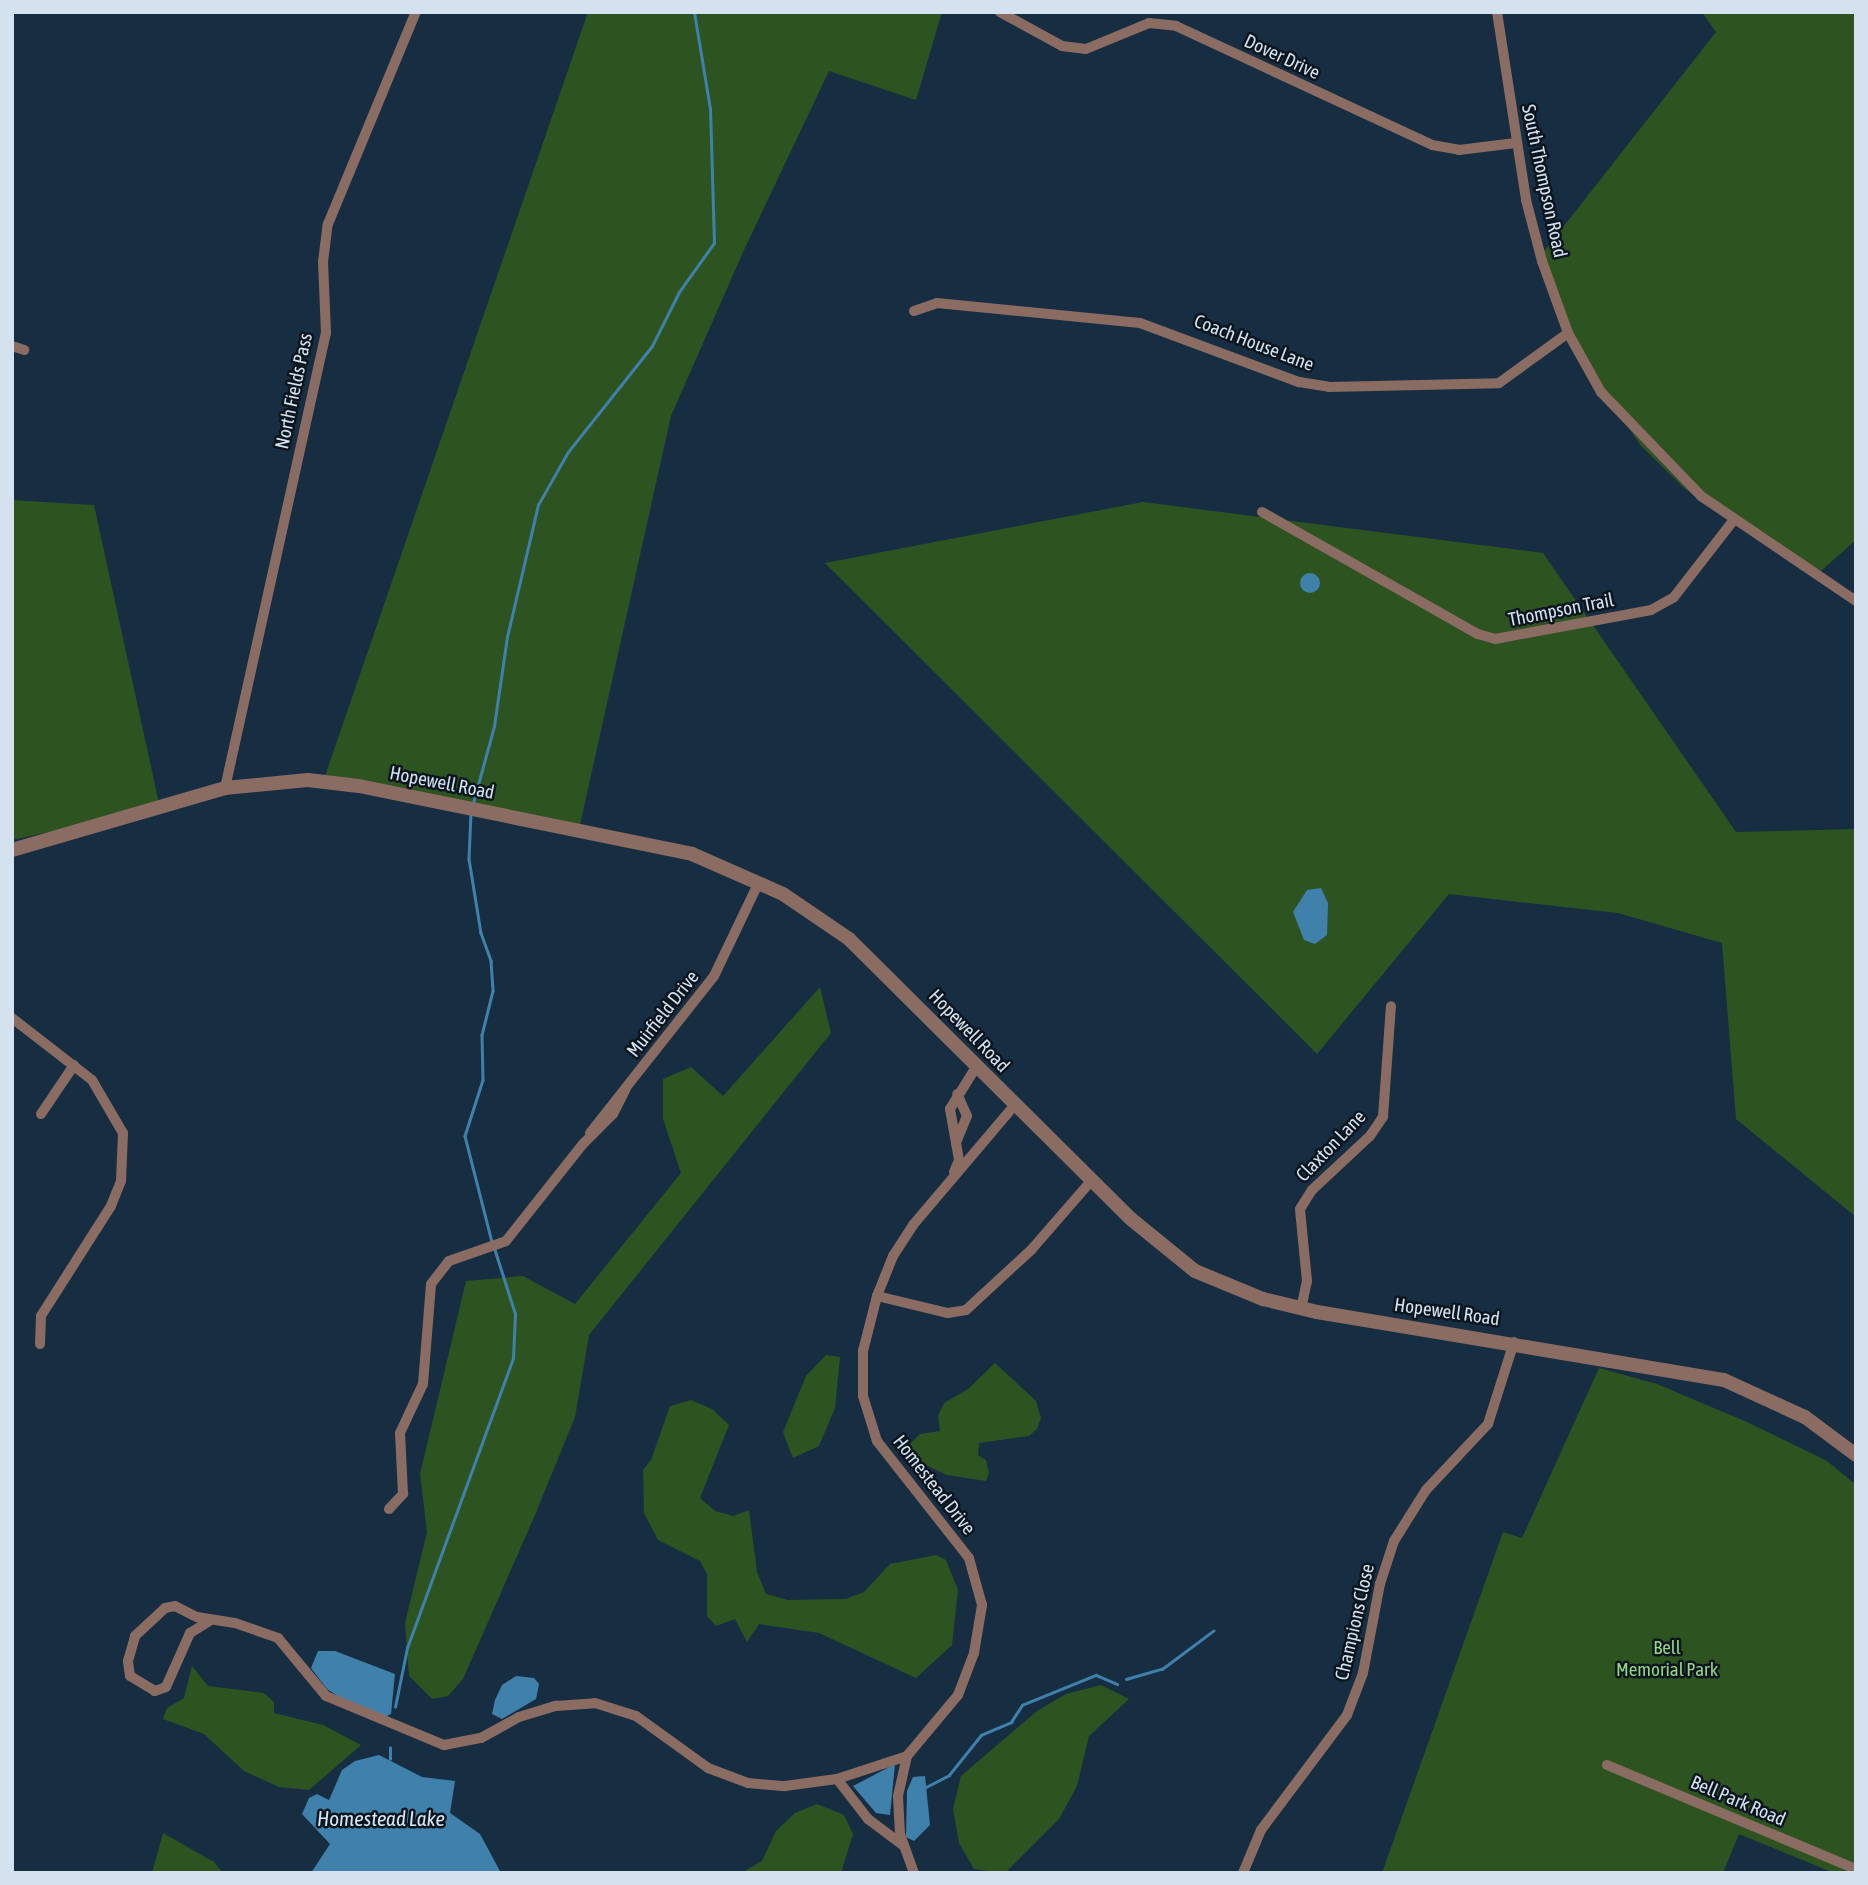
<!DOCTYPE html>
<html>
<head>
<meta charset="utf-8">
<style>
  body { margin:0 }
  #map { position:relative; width:1868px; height:1885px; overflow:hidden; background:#172e42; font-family:"Asap Condensed",sans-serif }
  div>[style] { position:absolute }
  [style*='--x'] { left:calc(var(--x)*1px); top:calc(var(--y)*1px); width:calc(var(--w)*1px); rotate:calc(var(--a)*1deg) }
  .green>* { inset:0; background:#2d5321 }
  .water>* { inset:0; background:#4081ac }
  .round { border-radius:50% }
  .stream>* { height:2.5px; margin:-1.25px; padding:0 1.25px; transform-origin:1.25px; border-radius:1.25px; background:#4081ac }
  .minor>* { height:10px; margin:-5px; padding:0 5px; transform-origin:5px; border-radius:5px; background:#8b6c62 }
  .tertiary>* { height:14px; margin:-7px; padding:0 7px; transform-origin:7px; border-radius:7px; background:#8b6c62 }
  span { translate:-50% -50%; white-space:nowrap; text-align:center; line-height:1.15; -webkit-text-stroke:5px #0b151e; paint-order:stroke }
  .street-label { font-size:19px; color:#d4e1ef }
  .park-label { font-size:19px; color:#97d486 }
  .water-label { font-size:21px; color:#d6e7f3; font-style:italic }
  .frame { position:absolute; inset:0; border:14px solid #d4e1ef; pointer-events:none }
</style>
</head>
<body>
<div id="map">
  <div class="green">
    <div style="clip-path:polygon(588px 12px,942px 12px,916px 100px,829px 71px,744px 250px,671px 416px,580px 825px,325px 776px)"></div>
    <div style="clip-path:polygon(1702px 12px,1856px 12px,1856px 540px,1814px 577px,1685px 489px,1641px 446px,1580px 355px,1542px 254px,1716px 32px)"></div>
    <div style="clip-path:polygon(12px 500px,94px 505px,160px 808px,12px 840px)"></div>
    <div style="clip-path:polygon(1143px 502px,1543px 553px,1736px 832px,1856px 829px,1856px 1217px,1736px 1119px,1722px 943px,1618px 913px,1449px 894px,1317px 1054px,825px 563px)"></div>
    <div style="clip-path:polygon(820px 987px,831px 1033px,589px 1335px,575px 1417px,535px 1515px,463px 1679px,448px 1696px,432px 1699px,409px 1676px,405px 1623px,427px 1532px,420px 1474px,466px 1281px,523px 1276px,575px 1304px,681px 1173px,663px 1119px,663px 1079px,691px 1067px,723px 1096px)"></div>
    <div style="clip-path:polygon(826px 1355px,840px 1357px,835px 1408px,819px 1446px,793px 1458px,783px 1432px,806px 1376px)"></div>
    <div style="clip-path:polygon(995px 1363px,1036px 1401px,1041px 1418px,1037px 1429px,1029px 1436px,979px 1443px,978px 1455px,986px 1460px,989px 1473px,986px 1481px,947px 1475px,915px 1460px,908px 1446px,920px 1434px,940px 1431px,938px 1416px,944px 1403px,968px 1389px)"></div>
    <div style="clip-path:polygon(1599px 1368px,1657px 1384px,1747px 1422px,1827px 1461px,1856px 1485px,1856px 1873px,1834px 1873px,1739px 1834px,1723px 1873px,1382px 1873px,1503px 1532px,1522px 1538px)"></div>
    <div style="clip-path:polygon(691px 1400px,712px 1409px,729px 1425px,700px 1498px,715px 1511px,733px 1516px,749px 1510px,757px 1572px,766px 1594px,788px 1600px,846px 1599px,864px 1592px,890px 1564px,936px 1555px,946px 1560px,958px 1590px,952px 1645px,916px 1678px,819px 1633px,759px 1624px,747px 1642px,735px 1619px,716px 1626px,707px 1616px,707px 1574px,700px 1561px,658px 1540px,644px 1513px,643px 1470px,651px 1460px,670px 1406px)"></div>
    <div style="clip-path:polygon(192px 1666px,208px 1686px,264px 1693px,274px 1702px,274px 1713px,323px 1725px,361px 1745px,309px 1790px,279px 1787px,244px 1771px,204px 1734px,163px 1719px,167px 1708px,184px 1698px)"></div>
    <div style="clip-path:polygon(1101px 1685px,1129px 1699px,1089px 1736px,1077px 1786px,1059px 1819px,1005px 1873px,974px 1869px,959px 1843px,953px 1809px,961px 1776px,1037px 1711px,1066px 1694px)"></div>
    <div style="clip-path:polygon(817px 1804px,844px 1815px,853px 1834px,841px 1873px,741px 1873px,762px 1861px,776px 1831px,795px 1813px)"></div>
    <div style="clip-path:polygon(163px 1833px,214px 1862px,223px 1873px,152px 1873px)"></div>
  </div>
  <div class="water">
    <div class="round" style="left:1300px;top:573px;width:20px;height:20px"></div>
    <div style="clip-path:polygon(1321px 888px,1328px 903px,1327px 935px,1315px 944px,1304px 940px,1293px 912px,1307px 890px)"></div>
    <div style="clip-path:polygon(318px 1651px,335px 1651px,395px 1674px,391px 1714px,385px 1717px,347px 1702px,327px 1689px,311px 1668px)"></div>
    <div style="clip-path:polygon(516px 1676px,534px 1678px,539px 1684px,536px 1699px,502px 1719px,492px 1714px,495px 1700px,502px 1685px)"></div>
    <div style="clip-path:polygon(379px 1755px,422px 1777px,455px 1781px,450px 1813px,480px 1834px,501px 1873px,311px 1873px,330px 1844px,302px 1814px,309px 1798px,317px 1794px,329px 1800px,342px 1770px,355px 1761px)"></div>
    <div style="clip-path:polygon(895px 1764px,890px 1815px,876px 1813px,853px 1786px)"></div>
    <div style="clip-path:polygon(925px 1776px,930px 1825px,914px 1841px,906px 1837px,907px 1791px,913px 1777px)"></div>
  </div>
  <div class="stream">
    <div style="--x:473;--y:803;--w:80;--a:-74.7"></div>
    <div style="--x:494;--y:726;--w:90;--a:-81.7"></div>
    <div style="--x:507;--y:637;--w:136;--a:-76.8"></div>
    <div style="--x:538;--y:505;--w:61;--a:-60.5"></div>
    <div style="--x:568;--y:452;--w:135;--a:-51.6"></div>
    <div style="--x:652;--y:346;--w:60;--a:-63.4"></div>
    <div style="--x:679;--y:292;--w:60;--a:-54.5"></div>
    <div style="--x:714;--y:243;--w:134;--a:-91.7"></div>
    <div style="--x:710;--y:109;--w:98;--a:-99.4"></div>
    <div style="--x:471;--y:813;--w:46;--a:92.5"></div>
    <div style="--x:469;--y:859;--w:75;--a:80.8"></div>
    <div style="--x:481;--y:933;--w:30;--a:70"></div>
    <div style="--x:491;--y:961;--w:30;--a:86"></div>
    <div style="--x:493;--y:991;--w:45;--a:104"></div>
    <div style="--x:482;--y:1035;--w:45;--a:88.7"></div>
    <div style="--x:483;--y:1080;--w:59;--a:107.8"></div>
    <div style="--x:465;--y:1136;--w:109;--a:75.7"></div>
    <div style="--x:1126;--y:1679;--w:37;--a:-16"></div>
    <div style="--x:1162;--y:1669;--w:64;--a:-36.7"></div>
    <div style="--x:395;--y:1707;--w:60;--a:-78.5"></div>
    <div style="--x:407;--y:1648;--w:309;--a:-69.9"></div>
    <div style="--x:513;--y:1358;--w:44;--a:-87.4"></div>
    <div style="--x:515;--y:1314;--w:69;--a:-107.7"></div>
    <div style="--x:390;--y:1759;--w:11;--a:-90"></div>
    <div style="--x:924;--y:1788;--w:28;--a:-27"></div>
    <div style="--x:949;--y:1775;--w:51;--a:-51.3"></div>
    <div style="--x:981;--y:1735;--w:33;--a:-23"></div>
    <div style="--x:1011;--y:1722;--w:20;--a:-57"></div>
    <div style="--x:1022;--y:1705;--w:80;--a:-22.1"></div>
    <div style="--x:1096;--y:1675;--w:23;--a:23"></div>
  </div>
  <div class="minor">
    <div style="--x:1000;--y:12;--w:71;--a:28.7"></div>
    <div style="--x:1062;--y:46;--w:24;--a:7"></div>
    <div style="--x:1086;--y:49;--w:68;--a:-22.4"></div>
    <div style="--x:1149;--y:23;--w:27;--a:6"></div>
    <div style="--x:1176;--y:26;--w:282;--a:24.9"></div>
    <div style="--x:1432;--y:145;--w:27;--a:10"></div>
    <div style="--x:1459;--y:150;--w:57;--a:-7"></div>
    <div style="--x:1497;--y:12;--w:190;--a:81.2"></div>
    <div style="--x:1526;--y:200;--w:63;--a:75.3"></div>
    <div style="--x:1542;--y:261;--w:77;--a:70.1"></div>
    <div style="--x:1568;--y:333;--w:68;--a:60.8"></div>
    <div style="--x:1601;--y:392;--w:144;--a:46.1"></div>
    <div style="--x:1701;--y:496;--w:187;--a:34.1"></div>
    <div style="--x:914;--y:311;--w:24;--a:-19"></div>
    <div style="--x:937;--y:303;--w:204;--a:5.6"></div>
    <div style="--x:1140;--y:323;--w:170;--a:20.4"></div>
    <div style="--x:1299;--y:382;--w:30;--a:9"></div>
    <div style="--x:1329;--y:387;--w:170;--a:-1.3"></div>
    <div style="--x:1499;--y:383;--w:85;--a:-35.9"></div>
    <div style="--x:12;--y:346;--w:13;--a:18"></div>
    <div style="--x:1262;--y:512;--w:248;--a:29.5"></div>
    <div style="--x:1478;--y:634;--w:18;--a:16"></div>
    <div style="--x:1495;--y:639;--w:159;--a:-10.5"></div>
    <div style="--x:1651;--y:610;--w:26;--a:-29"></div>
    <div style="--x:1674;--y:597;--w:96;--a:-52.2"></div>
    <div style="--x:225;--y:788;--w:466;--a:-77.5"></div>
    <div style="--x:326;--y:333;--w:71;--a:-92.4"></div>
    <div style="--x:323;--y:262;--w:38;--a:-83"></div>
    <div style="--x:328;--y:224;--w:230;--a:-67.5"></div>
    <div style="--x:12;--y:1018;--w:101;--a:37.8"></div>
    <div style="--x:92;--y:1080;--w:61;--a:59.7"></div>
    <div style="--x:123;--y:1133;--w:48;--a:92.4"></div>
    <div style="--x:121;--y:1181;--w:27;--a:112"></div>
    <div style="--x:111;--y:1206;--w:130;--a:122.5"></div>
    <div style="--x:41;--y:1316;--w:28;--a:92"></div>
    <div style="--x:41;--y:1114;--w:59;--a:-56"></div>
    <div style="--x:590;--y:1133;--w:200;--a:-51.7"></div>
    <div style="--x:714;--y:976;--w:104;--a:-64.4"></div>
    <div style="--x:956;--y:1143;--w:29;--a:-68"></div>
    <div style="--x:967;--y:1116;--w:24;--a:-114"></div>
    <div style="--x:954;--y:1172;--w:13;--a:-67"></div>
    <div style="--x:959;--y:1160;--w:52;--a:-100"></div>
    <div style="--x:950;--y:1109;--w:49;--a:-58.2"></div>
    <div style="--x:877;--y:1296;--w:73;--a:13.5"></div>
    <div style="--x:948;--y:1313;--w:18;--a:-9"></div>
    <div style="--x:966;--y:1310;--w:90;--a:-42.7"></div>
    <div style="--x:1032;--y:1249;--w:91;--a:-49"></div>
    <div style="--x:1301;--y:1309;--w:29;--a:-78"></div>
    <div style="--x:1307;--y:1281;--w:72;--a:-95.6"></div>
    <div style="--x:1300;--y:1209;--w:22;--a:-58"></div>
    <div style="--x:1312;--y:1190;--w:79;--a:-43"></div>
    <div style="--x:1370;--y:1136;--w:23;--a:-56"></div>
    <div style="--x:1383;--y:1117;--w:111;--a:-85.9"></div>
    <div style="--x:389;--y:1509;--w:21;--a:-47"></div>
    <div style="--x:403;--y:1494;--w:61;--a:-92.8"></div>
    <div style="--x:400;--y:1433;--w:54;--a:-64.9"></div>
    <div style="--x:423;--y:1384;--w:100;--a:-85.4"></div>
    <div style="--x:431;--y:1284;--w:29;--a:-52"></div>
    <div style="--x:449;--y:1261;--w:60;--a:-19.3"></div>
    <div style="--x:506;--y:1241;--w:124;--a:-51.6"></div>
    <div style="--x:583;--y:1144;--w:42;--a:-45"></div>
    <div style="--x:613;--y:1114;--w:28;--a:-63"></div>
    <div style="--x:211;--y:1620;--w:25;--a:148"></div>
    <div style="--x:190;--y:1633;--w:59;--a:114"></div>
    <div style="--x:166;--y:1687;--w:12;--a:160"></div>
    <div style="--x:155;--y:1691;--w:29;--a:-149"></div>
    <div style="--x:130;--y:1676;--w:15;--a:-98"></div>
    <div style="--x:128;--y:1661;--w:26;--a:-74"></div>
    <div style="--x:135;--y:1636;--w:41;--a:-43"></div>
    <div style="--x:165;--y:1608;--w:10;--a:-11"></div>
    <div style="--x:175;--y:1606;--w:25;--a:27"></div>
    <div style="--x:197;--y:1617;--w:38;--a:9"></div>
    <div style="--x:235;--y:1623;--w:46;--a:19.2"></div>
    <div style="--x:278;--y:1638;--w:75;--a:50.4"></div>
    <div style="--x:326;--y:1696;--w:128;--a:22.6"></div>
    <div style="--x:444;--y:1745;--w:38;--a:-11"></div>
    <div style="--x:481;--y:1738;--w:43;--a:-28.9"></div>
    <div style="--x:519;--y:1717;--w:39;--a:-17"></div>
    <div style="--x:556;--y:1706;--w:39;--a:-4"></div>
    <div style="--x:595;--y:1703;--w:43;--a:17.6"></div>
    <div style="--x:636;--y:1716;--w:89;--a:35.8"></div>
    <div style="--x:708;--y:1768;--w:43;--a:20.6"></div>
    <div style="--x:748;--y:1783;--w:37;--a:5"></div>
    <div style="--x:785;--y:1786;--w:52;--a:-7.7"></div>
    <div style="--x:837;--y:1779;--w:74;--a:-18.2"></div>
    <div style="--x:907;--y:1756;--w:80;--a:-50.1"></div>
    <div style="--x:958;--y:1695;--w:45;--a:-69.1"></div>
    <div style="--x:974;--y:1653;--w:49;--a:-80.5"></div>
    <div style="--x:982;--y:1605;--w:49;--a:-105.5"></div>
    <div style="--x:969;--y:1558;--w:149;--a:-128.2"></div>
    <div style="--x:877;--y:1441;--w:47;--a:-107.3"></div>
    <div style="--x:863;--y:1396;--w:45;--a:-90"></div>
    <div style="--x:863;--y:1351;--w:57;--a:-75.7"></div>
    <div style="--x:877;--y:1296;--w:43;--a:-68.2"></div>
    <div style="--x:893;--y:1256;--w:37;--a:-57"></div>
    <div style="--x:913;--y:1225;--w:156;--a:-49.7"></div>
    <div style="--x:907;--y:1756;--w:41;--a:102.7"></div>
    <div style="--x:898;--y:1796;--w:38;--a:87"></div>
    <div style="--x:900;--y:1834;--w:41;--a:70.3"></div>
    <div style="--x:1607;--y:1765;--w:270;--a:22.7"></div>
    <div style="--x:837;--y:1779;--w:51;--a:52.2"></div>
    <div style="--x:868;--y:1819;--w:45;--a:36.9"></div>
    <div style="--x:1243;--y:1873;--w:47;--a:-67.3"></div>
    <div style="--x:1261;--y:1830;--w:144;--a:-53.2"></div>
    <div style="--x:1347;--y:1715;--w:45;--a:-69.1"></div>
    <div style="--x:1363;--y:1673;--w:91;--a:-79.2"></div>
    <div style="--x:1380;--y:1584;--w:45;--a:-72"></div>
    <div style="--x:1394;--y:1541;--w:60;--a:-57.9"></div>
    <div style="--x:1426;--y:1490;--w:91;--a:-46.8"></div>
    <div style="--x:1488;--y:1424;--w:86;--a:-72.4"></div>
  </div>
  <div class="tertiary">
    <div style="--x:12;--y:850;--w:222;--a:-16.2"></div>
    <div style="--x:225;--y:788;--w:83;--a:-5.5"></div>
    <div style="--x:308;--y:780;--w:51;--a:6.7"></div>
    <div style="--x:359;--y:786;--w:340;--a:11.5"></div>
    <div style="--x:692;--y:854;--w:99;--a:23.7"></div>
    <div style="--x:783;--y:894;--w:80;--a:34.3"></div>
    <div style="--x:849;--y:939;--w:397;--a:44.8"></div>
    <div style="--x:1131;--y:1219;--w:82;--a:39.1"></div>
    <div style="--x:1195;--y:1271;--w:74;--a:22.4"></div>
    <div style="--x:1263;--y:1299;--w:56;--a:13.5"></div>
    <div style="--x:1317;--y:1312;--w:413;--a:9.5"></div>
    <div style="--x:1724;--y:1380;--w:89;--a:24.6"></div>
    <div style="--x:1805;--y:1417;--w:64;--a:36.7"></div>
  </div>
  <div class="street-label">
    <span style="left:1282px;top:57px;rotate:25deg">Dover Drive</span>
    <span style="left:1544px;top:181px;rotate:78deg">South Thompson Road</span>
    <span style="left:1254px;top:343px;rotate:21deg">Coach House Lane</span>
    <span style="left:294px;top:391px;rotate:-78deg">North Fields Pass</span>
    <span style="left:1561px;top:610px;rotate:-11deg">Thompson Trail</span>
    <span style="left:442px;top:783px;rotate:11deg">Hopewell Road</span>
    <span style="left:663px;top:1014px;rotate:-52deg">Muirfield Drive</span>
    <span style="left:969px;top:1031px;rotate:46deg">Hopewell Road</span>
    <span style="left:1331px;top:1146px;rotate:-46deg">Claxton Lane</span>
    <span style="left:1447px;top:1312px;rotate:8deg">Hopewell Road</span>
    <span style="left:934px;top:1485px;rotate:52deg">Homestead Drive</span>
    <span style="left:1355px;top:1622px;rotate:-77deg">Champions Close</span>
    <span style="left:1738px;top:1801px;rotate:23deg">Bell Park Road</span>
  </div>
  <div class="park-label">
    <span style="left:1667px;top:1659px">Bell<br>Memorial Park</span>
  </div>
  <div class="water-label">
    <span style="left:381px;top:1818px">Homestead Lake</span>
  </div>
  <div class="frame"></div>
</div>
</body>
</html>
